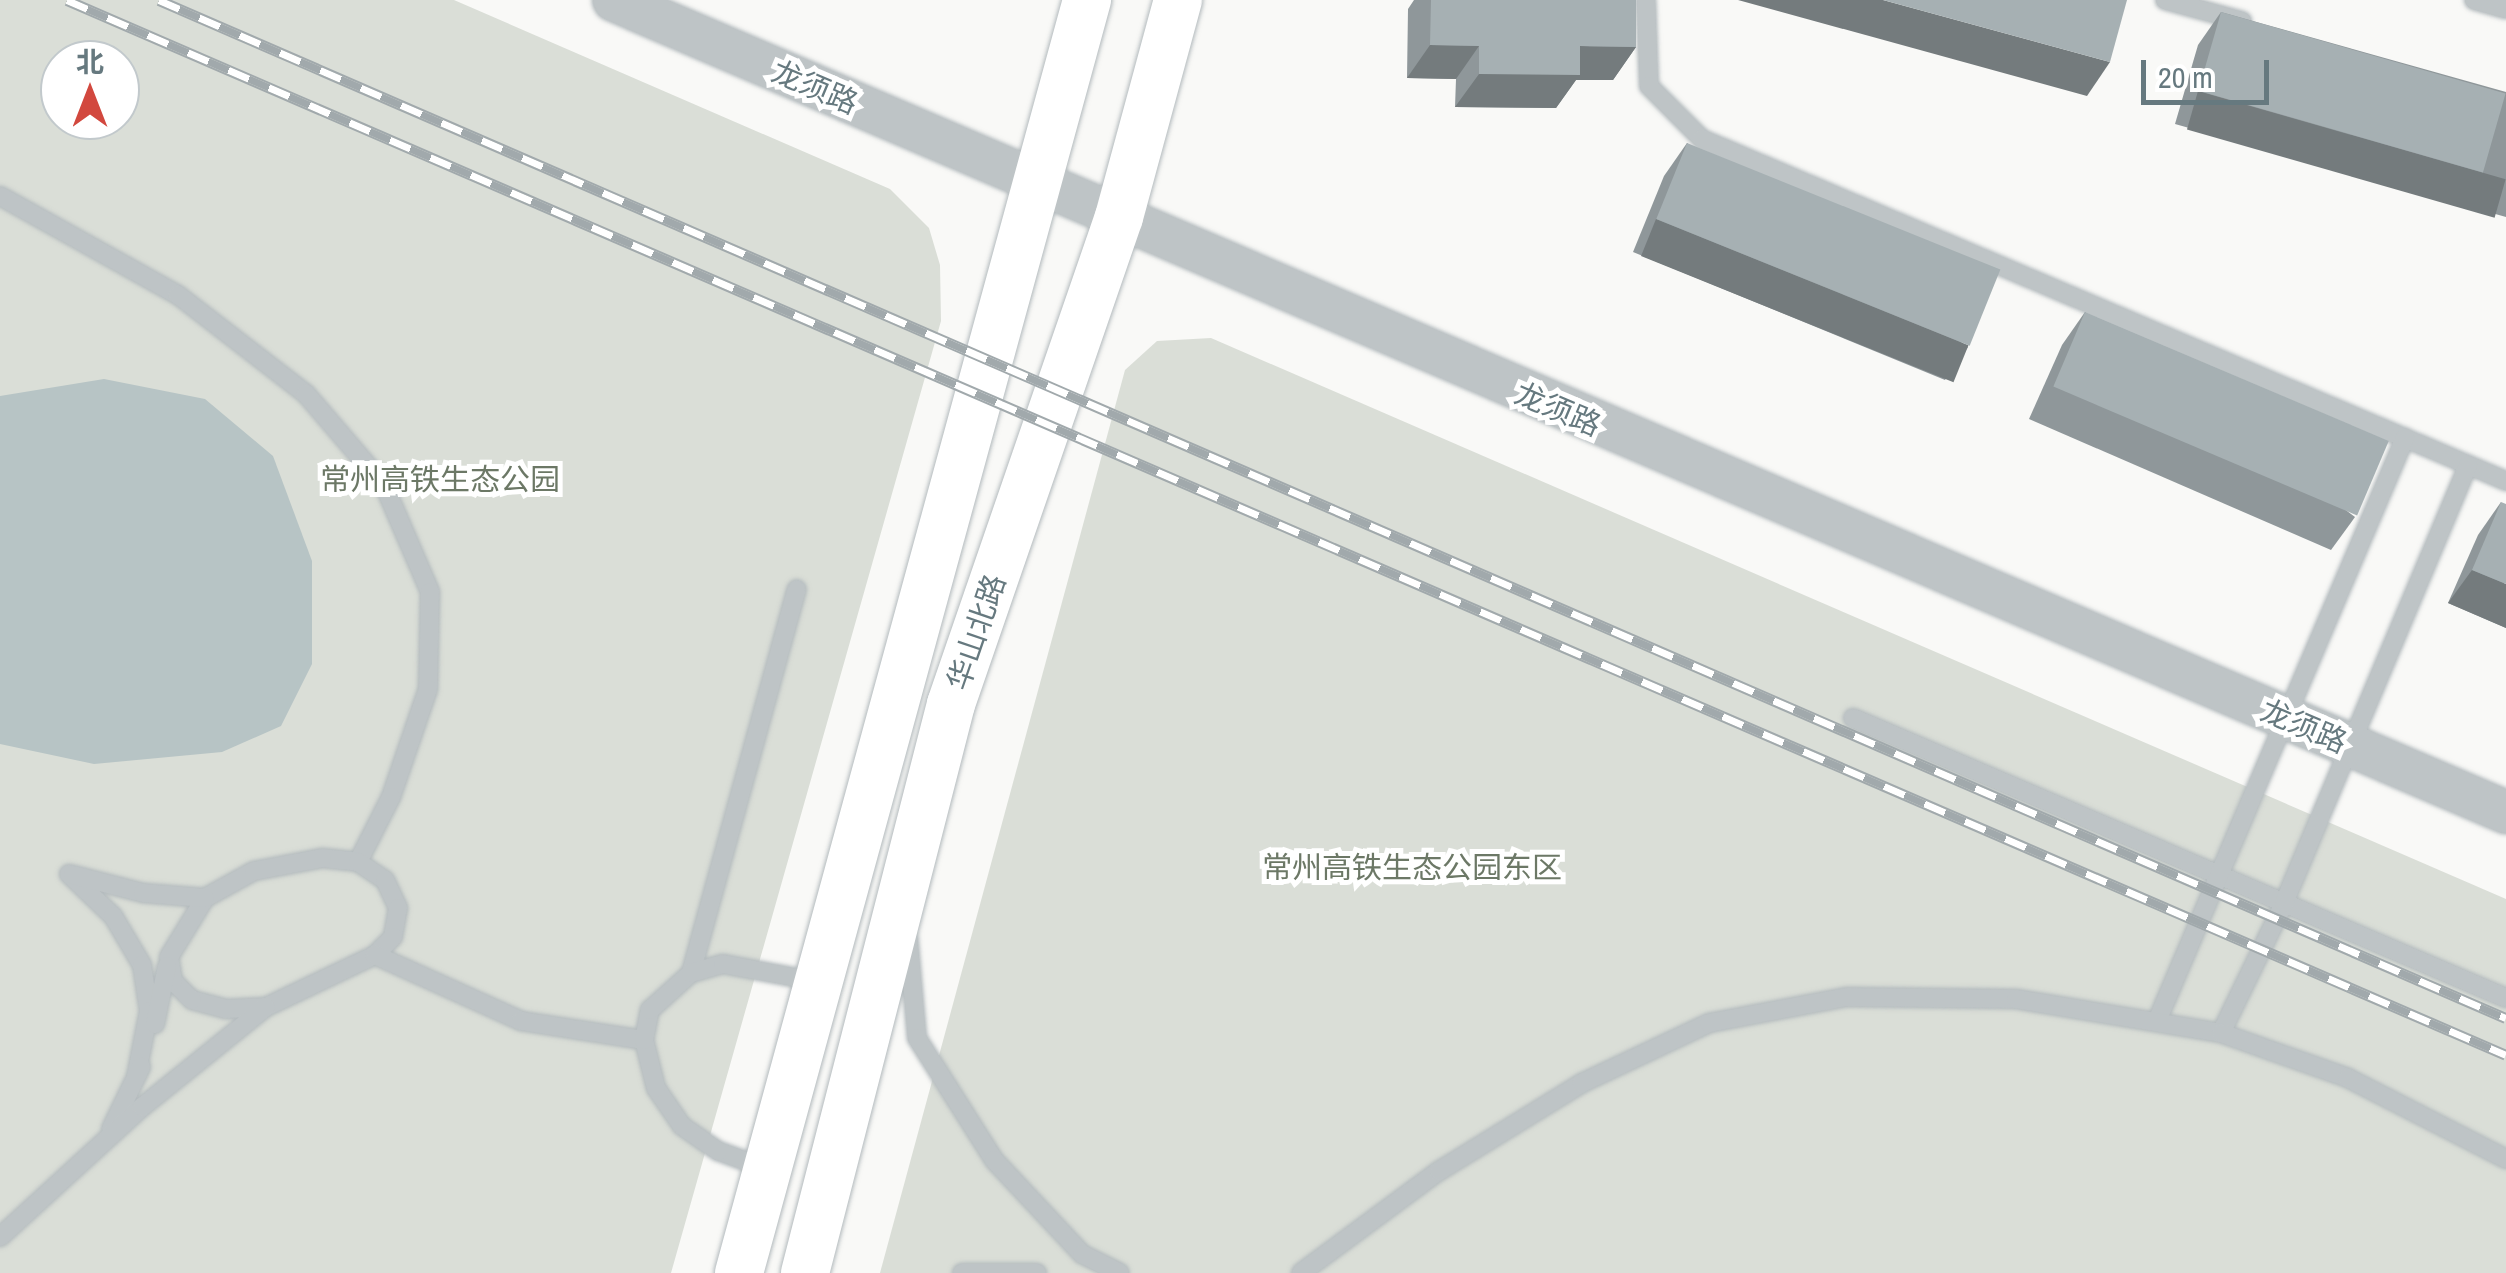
<!DOCTYPE html>
<html>
<head>
<meta charset="utf-8">
<style>
  body { margin:0 }
  #map { position:relative; width:2506px; height:1273px; overflow:hidden; background:#f9f9f7; font-family:"Archivo Narrow","Noto Sans SC",sans-serif }
  div>[style] { position:absolute }
  [style*='--x'] { left:calc(var(--x)*1px); top:calc(var(--y)*1px); width:calc(var(--w)*1px); rotate:calc(var(--a)*1deg) }
  .green>* { inset:0; background:#daded7 }
  .water>* { inset:0; background:#b7c4c5 }
  .roads { filter:drop-shadow(0 0 2px #b3babd) drop-shadow(0 0 2px #b3babd) }
  .service>* { height:18px; margin:-9px; padding:0 9px; transform-origin:9px; border-radius:9px; background:#bec4c6 }
  .tertiary>* { height:42px; margin:-21px; padding:0 21px; transform-origin:21px; border-radius:21px; background:#bec4c6 }
  .secondary>* { height:48px; margin:-24px; padding:0 24px; transform-origin:24px; border-radius:24px; background:#fff }
  .rail>* { height:11px; margin-top:-5.5px; transform-origin:0; background:repeating-linear-gradient(90deg,#fff 0 22px,#a1a9ac 0 44px); box-sizing:border-box; border-block:2px solid #a1a9ac }
  .wall>* { inset:0; background:#8f979a }
  .shaded-wall>* { inset:0; background:#747b7d; transform-origin:0 0 }
  .building>* { inset:0; background:#a6b0b3; transform-origin:0 0 }
  span { translate:-50% -50%; white-space:nowrap; text-align:center; line-height:1.15; -webkit-text-stroke:10px #fff; paint-order:stroke }
  .street-label { font-size:30px; color:#66797f }
  .park-label { font-size:30px; color:#6c7866 }
  .north { position:absolute; left:40px; top:40px; width:100px; height:100px; box-sizing:border-box; background:#fff; border:2px solid #c2c9cc; border-radius:50%; rotate:0deg; font-size:28px; font-weight:700; line-height:40px; text-align:center; color:#66797f }
  .north::after { content:''; display:block; margin:auto; width:35px; height:45px; background:#d2483e; clip-path:polygon(50% 0,100% 100%,50% 72%,0 100%) }
  .scale { position:absolute; left:2141px; top:60px; width:128px; height:45px; box-sizing:border-box; border:5px solid #66797f; border-top:0; padding-left:12px; font-size:30px; line-height:35px; white-space:nowrap; color:#66797f; -webkit-text-stroke:8px #fff; paint-order:stroke }
</style>
</head>
<body>
<div id="map">
  <div class="green">
    <div style="clip-path:polygon(evenodd,0 0,454px 0,890px 189px,929px 228px,940px 265px,941px 321px,671px 1273px,0 1273px,0 0,60px 60px,120px 60px,120px 120px,60px 120px,60px 60px)"></div>
    <div style="clip-path:polygon(1211px 338px,2506px 899px,2506px 1273px,880px 1273px,1125px 370px,1157px 341px)"></div>
  </div>
  <div class="water">
    <div style="clip-path:polygon(104px 379px,205px 399px,273px 456px,312px 561px,312px 664px,281px 726px,222px 752px,94px 764px,0 744px,0 396px)"></div>
  </div>
  <div class="roads">
    <div class="service">
      <div style="--x:1646;--y:0;--w:86;--a:88"></div>
      <div style="--x:1649;--y:86;--w:75;--a:45"></div>
      <div style="--x:1702;--y:139;--w:874;--a:23.04"></div>
      <div style="--x:2165;--y:0;--w:80;--a:15.3"></div>
      <div style="--x:2474;--y:0;--w:33;--a:16"></div>
      <div style="--x:0;--y:196;--w:204;--a:29.1"></div>
      <div style="--x:178;--y:295;--w:162;--a:37.7"></div>
      <div style="--x:306;--y:394;--w:120;--a:49.4"></div>
      <div style="--x:384;--y:485;--w:116;--a:66.7"></div>
      <div style="--x:430;--y:592;--w:97;--a:91.2"></div>
      <div style="--x:428;--y:689;--w:114;--a:108.9"></div>
      <div style="--x:391;--y:797;--w:73;--a:116.9"></div>
      <div style="--x:1853;--y:718;--w:710;--a:23.21"></div>
      <div style="--x:322;--y:858;--w:36;--a:6"></div>
      <div style="--x:358;--y:862;--w:32;--a:34"></div>
      <div style="--x:385;--y:880;--w:31;--a:65"></div>
      <div style="--x:398;--y:908;--w:29;--a:100"></div>
      <div style="--x:393;--y:937;--w:25;--a:135"></div>
      <div style="--x:375;--y:955;--w:121;--a:154.5"></div>
      <div style="--x:266;--y:1007;--w:40;--a:177.1"></div>
      <div style="--x:226;--y:1009;--w:35;--a:-165"></div>
      <div style="--x:192;--y:1000;--w:27;--a:-135"></div>
      <div style="--x:173;--y:981;--w:24;--a:-99"></div>
      <div style="--x:169;--y:957;--w:69;--a:-58.6"></div>
      <div style="--x:205;--y:898;--w:56;--a:-28.9"></div>
      <div style="--x:254;--y:871;--w:69;--a:-10.8"></div>
      <div style="--x:69;--y:874;--w:61;--a:43.7"></div>
      <div style="--x:113;--y:916;--w:57;--a:59.4"></div>
      <div style="--x:142;--y:965;--w:47;--a:81.3"></div>
      <div style="--x:149;--y:1011;--w:67;--a:101.1"></div>
      <div style="--x:73;--y:875;--w:72;--a:14.4"></div>
      <div style="--x:143;--y:893;--w:62;--a:4.6"></div>
      <div style="--x:908;--y:935;--w:103;--a:85"></div>
      <div style="--x:917;--y:1038;--w:144;--a:57.7"></div>
      <div style="--x:994;--y:1160;--w:129;--a:46.9"></div>
      <div style="--x:1082;--y:1254;--w:42;--a:26.6"></div>
      <div style="--x:375;--y:955;--w:160;--a:24.3"></div>
      <div style="--x:521;--y:1021;--w:124;--a:8.8"></div>
      <div style="--x:691;--y:973;--w:398;--a:-74.6"></div>
      <div style="--x:2157;--y:1021;--w:634;--a:-66.96"></div>
      <div style="--x:155;--y:1024;--w:59;--a:-78.3"></div>
      <div style="--x:2221;--y:1033;--w:144;--a:-64.1"></div>
      <div style="--x:2284;--y:903;--w:475;--a:-67.2"></div>
      <div style="--x:111;--y:1129;--w:69;--a:-64.2"></div>
      <div style="--x:767;--y:1169;--w:52;--a:-159.8"></div>
      <div style="--x:718;--y:1151;--w:44;--a:-145.2"></div>
      <div style="--x:682;--y:1126;--w:46;--a:-124.4"></div>
      <div style="--x:656;--y:1088;--w:49;--a:-104"></div>
      <div style="--x:644;--y:1040;--w:31;--a:-79"></div>
      <div style="--x:650;--y:1010;--w:55;--a:-42.1"></div>
      <div style="--x:691;--y:973;--w:33;--a:-16"></div>
      <div style="--x:723;--y:964;--w:98;--a:10.6"></div>
      <div style="--x:0;--y:1237;--w:193;--a:-42.5"></div>
      <div style="--x:142;--y:1107;--w:159;--a:-38.9"></div>
      <div style="--x:962;--y:1273;--w:75;--a:0"></div>
      <div style="--x:1301;--y:1273;--w:172;--a:-36.5"></div>
      <div style="--x:1439;--y:1171;--w:168;--a:-31.6"></div>
      <div style="--x:1582;--y:1083;--w:140;--a:-25.3"></div>
      <div style="--x:1709;--y:1023;--w:140;--a:-10.7"></div>
      <div style="--x:1847;--y:997;--w:169;--a:0.7"></div>
      <div style="--x:2016;--y:999;--w:208;--a:9.4"></div>
      <div style="--x:2221;--y:1033;--w:135;--a:19.5"></div>
      <div style="--x:2348;--y:1078;--w:178;--a:27.1"></div>
    </div>
    <div class="tertiary">
      <div style="--x:614;--y:0;--w:2059;--a:23.23"></div>
    </div>
    <div class="secondary">
      <div style="--x:739;--y:1273;--w:1320;--a:-74.71"></div>
      <div style="--x:805;--y:1273;--w:587;--a:-75.61"></div>
      <div style="--x:951;--y:704;--w:515;--a:-70.97"></div>
      <div style="--x:1119;--y:217;--w:225;--a:-74.8"></div>
    </div>
  </div>
  <div class="rail">
    <div style="--x:67;--y:0;--w:2657;--a:23.39"></div>
    <div style="--x:159;--y:0;--w:2558;--a:23.45"></div>
  </div>
  <div class="wall">
    <div style="clip-path:polygon(1414px 0,1636px 0,1636px 47px,1613px 80px,1576px 80px,1556px 108px,1455px 107px,1456px 79px,1407px 78px,1408px 9px)"></div>
    <div style="clip-path:polygon(2221px 12px,2506px 92px,2506px 217px,2175px 124px,2198px 45px)"></div>
    <div style="clip-path:polygon(1687px 143px,1968px 347px,1945px 380px,1633px 252px,1664px 176px)"></div>
    <div style="clip-path:polygon(2085px 312px,2355px 517px,2331px 550px,2029px 419px,2062px 345px)"></div>
    <div style="clip-path:polygon(2501px 502px,2506px 628px,2448px 603px,2478px 535px)"></div>
  </div>
  <div class="shaded-wall">
    <div style="clip-path:polygon(1738px 0,1883px 0,2110px 62px,2087px 96px)"></div>
    <div style="clip-path:polygon(1430px 45px,1479px 46px,1456px 79px,1407px 78px)"></div>
    <div style="clip-path:polygon(1580px 46px,1636px 47px,1613px 80px,1576px 80px,1556px 108px,1455px 107px,1479px 74px)"></div>
    <div style="left:2198px;top:91px;width:320px;height:40px;rotate:16deg"></div>
    <div style="left:1656px;top:219px;width:337px;height:40px;rotate:22deg"></div>
    <div style="clip-path:polygon(2472px 570px,2506px 584px,2506px 628px,2448px 603px)"></div>
  </div>
  <div class="building">
    <div style="clip-path:polygon(1431px 0,1636px 0,1636px 47px,1580px 46px,1580px 75px,1479px 74px,1479px 46px,1430px 45px)"></div>
    <div style="clip-path:polygon(1883px 0,2127px 0,2110px 62px)"></div>
    <div style="left:2221px;top:12px;width:296px;height:82px;rotate:16deg"></div>
    <div style="left:1687px;top:143px;width:338px;height:82px;rotate:22deg"></div>
    <div style="left:2085px;top:312px;width:330px;height:81px;rotate:23deg"></div>
    <div style="clip-path:polygon(2501px 502px,2506px 504px,2506px 584px,2472px 570px)"></div>
  </div>
  <div class="street-label">
    <span style="left:815px;top:87px;rotate:23deg">龙须路</span>
    <span style="left:1558px;top:409px;rotate:23deg">龙须路</span>
    <span style="left:976px;top:632px;rotate:-71deg">华山北路</span>
    <span style="left:2304px;top:726px;rotate:23deg">龙须路</span>
  </div>
  <div class="park-label">
    <span style="left:440px;top:479px">常州高铁生态公园</span>
    <span style="left:1412px;top:867px">常州高铁生态公园东区</span>
  </div>
  <div class="north">北</div>
  <div class="scale">20 m</div>
</div>
</body>
</html>
